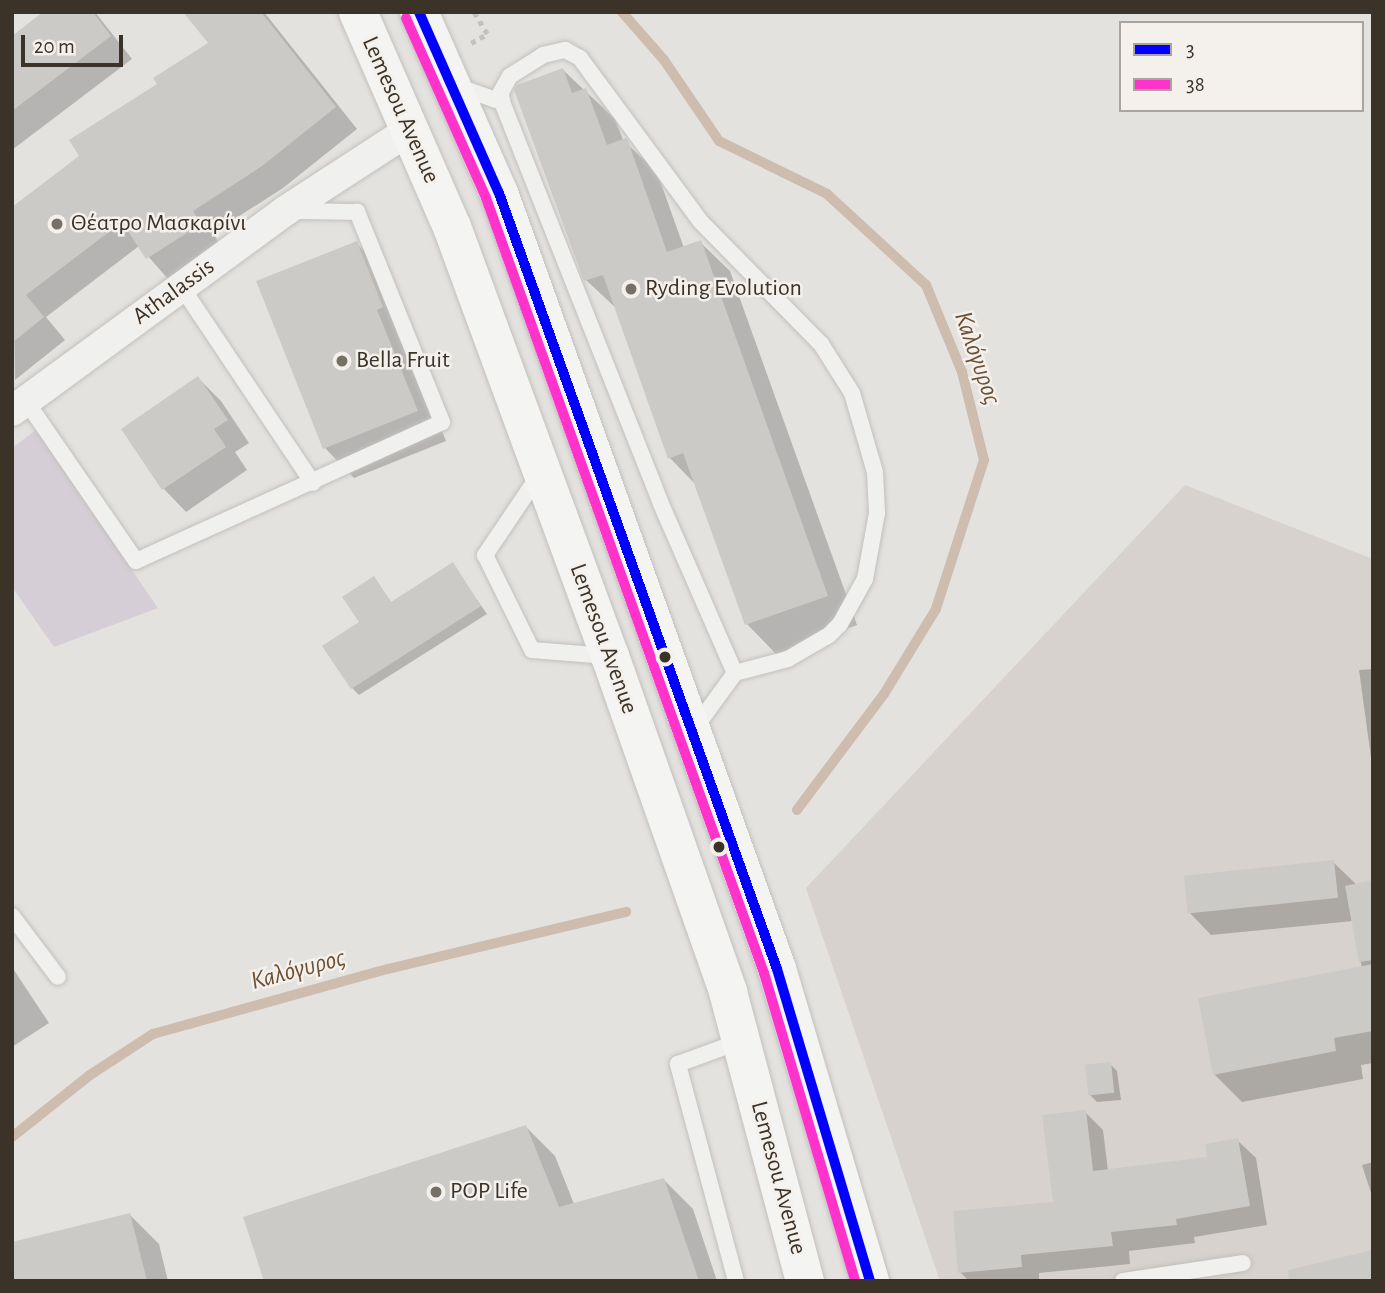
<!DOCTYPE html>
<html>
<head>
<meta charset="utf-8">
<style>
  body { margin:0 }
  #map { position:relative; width:1385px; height:1293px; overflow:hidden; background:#e4e2df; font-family:"Alegreya Sans",sans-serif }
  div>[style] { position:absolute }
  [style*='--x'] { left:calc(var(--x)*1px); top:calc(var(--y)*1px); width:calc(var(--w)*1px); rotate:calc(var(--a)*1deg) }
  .built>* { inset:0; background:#d7d2cd }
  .green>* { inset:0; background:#d6ced6 }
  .shadow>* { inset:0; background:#0003 }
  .stream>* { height:10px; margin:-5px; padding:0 5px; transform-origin:5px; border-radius:5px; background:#cebdaf }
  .building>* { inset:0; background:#cccac7; transform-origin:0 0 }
  .path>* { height:4.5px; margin-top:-2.25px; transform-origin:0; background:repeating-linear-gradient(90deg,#c4c2bd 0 5px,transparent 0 10px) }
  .roads { filter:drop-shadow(0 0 2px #c2c0bd) drop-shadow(0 0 2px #c2c0bd) }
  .lane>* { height:16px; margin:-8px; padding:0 8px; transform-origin:8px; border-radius:8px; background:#f0f0ee }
  .street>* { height:30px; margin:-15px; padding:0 15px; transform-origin:15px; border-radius:15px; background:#f0f0ee }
  .primary>* { height:38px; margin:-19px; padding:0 19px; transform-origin:19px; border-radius:19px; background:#f4f4f3 }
  .bus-1>* { height:10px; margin:-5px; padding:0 5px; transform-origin:5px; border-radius:5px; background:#0100ff }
  .bus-2>* { height:10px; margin:-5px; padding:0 5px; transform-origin:5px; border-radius:5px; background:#f3c }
  .dots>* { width:19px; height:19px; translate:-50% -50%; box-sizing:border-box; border:4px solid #f4f0ec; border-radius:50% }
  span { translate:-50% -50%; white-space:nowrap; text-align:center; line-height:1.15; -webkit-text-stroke:5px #f4f0ec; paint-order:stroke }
  .street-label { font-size:24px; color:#3b3327 }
  .poi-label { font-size:24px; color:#3b3327 }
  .left { translate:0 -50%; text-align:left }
  .water-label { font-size:26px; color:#6c5035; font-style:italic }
  .frame { position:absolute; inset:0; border:14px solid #3b3327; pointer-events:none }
  .legend { position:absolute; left:1119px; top:21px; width:245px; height:91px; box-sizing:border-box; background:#f4f0ec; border:2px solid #aaa49d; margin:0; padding:9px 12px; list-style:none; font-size:21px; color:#3b3327 }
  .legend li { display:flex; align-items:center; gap:14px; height:35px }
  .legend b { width:35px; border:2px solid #aaa49d }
  .scale { position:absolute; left:21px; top:35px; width:102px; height:32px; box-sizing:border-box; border:4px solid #3b3327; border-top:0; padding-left:9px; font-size:21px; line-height:24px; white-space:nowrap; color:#3b3327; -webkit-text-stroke:5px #f4f0ec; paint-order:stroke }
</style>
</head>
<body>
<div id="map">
  <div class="built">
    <div style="clip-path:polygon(1185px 485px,1373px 559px,1373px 1281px,940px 1281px,806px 888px)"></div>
  </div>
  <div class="green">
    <div style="clip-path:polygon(36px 430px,158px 608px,54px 647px,12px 587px,12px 448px)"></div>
  </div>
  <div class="shadow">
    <div style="clip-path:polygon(46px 12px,95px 12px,132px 59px,12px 150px,12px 38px)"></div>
    <div style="clip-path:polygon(186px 12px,264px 12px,357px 129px,283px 188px,213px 233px,221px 246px,169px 280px,139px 246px,46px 317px,65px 340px,15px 380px,12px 210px,81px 156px,210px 43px)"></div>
    <div style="clip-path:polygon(563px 70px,615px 119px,623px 140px,657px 172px,684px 248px,700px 242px,730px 271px,857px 625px,776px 654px,747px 624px,696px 485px,670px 458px,617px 309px,586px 280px)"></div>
    <div style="clip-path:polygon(356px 243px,386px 272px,405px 339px,446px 441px,354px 478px,325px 448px,258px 282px)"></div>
    <div style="clip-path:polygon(198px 378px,221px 401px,249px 443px,235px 452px,247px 470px,186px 512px,164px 489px,123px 429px)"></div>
    <div style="clip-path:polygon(452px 564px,487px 614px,359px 695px,352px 688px,361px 623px,374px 578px,392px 603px)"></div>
    <div style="clip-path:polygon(1373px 669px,1373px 772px,1359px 670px)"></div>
    <div style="clip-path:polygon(1333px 862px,1357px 885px,1373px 882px,1373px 1063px,1361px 1065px,1363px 1079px,1242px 1102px,1214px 1074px,1362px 968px,1353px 921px,1211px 935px,1189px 912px)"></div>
    <div style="clip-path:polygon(12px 967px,49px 1023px,12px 1047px)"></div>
    <div style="clip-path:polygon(1110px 1064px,1117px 1071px,1121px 1100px,1097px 1102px,1090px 1095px)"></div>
    <div style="clip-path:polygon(1085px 1112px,1103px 1130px,1108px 1171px,1209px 1159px,1237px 1140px,1256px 1158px,1267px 1225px,1194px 1237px,1195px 1243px,1129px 1251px,1130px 1264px,1039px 1273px,1039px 1281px,969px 1281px,960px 1272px,1055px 1203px)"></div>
    <div style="clip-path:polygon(526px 1127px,555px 1156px,574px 1204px,664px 1180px,693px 1209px,717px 1281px,265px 1281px)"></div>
    <div style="clip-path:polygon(1373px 1162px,1373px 1199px,1362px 1165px)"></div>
    <div style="clip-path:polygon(130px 1215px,159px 1244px,168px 1281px,12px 1281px)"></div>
  </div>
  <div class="stream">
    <div style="--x:622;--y:12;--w:64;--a:48.8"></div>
    <div style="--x:664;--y:60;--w:98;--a:55.8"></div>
    <div style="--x:719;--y:141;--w:120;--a:26.1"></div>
    <div style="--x:827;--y:194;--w:134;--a:42.6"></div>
    <div style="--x:926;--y:285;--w:94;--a:67.5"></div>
    <div style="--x:962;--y:372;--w:91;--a:76"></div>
    <div style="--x:984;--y:460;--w:157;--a:107.9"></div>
    <div style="--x:936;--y:609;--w:100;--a:121.5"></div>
    <div style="--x:884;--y:694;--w:145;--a:126.9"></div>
    <div style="--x:12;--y:1137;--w:100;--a:-38.5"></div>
    <div style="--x:90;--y:1075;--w:75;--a:-33.1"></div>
    <div style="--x:153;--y:1034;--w:244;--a:-15.5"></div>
    <div style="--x:388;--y:969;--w:245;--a:-13.5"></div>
  </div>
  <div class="building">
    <div style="clip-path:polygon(43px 12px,93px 12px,111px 36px,12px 111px,12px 36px)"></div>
    <div style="clip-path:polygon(183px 12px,261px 12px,336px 107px,262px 166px,193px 211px,201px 224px,146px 259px,122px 222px,26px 295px,44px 317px,12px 343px,12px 207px,79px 156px,69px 140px,157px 84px,153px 78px,208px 43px)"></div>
    <div style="clip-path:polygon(563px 68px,572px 93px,586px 88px,607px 145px,626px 138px,628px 141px,667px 252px,701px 240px,828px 596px,745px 625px,683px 453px,668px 459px,603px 275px,584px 281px,514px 90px,517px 85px)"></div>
    <div style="clip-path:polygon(357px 241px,383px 307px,377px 310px,418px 411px,323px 449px,256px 281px)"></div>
    <div style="clip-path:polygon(198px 376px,228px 420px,214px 429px,226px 447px,162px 490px,121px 429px)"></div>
    <div style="clip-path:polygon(453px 562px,481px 606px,351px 689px,322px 646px,359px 622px,342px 597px,374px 576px,391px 602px)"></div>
    <div style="left:1334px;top:860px;width:38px;height:151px;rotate:84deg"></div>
    <div style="clip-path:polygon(1373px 880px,1373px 960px,1359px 962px,1345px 886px)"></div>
    <div style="clip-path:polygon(1373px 964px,1373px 1031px,1334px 1038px,1336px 1051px,1213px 1075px,1198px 998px)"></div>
    <div style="left:1111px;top:1062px;width:31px;height:26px;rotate:84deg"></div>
    <div style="clip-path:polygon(1086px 1110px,1093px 1171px,1207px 1157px,1205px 1144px,1238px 1138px,1250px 1206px,1176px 1219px,1177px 1225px,1111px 1232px,1113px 1246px,1021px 1255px,1022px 1267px,958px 1273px,953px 1211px,1053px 1202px,1042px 1115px)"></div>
    <div style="clip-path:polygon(526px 1125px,559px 1207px,664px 1178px,699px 1281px,264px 1281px,243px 1217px)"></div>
    <div style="clip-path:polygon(130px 1213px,147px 1281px,12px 1281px,12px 1242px)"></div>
    <div style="clip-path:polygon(1373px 1250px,1373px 1281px,1289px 1281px,1288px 1270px)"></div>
  </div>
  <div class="path">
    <div style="--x:471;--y:43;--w:18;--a:-29"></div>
    <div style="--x:487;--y:34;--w:26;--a:-121"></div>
  </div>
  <div class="roads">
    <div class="lane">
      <div style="--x:456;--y:86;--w:49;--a:19.2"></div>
      <div style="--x:502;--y:102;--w:432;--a:68.4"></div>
      <div style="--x:661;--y:504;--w:184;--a:66.4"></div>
      <div style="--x:735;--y:673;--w:68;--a:126"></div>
      <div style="--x:502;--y:102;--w:10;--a:-96"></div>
      <div style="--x:501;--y:92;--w:18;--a:-61"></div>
      <div style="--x:510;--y:76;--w:39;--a:-32"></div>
      <div style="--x:543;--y:55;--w:23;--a:-13"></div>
      <div style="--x:565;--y:50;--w:17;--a:28"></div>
      <div style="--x:580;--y:58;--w:202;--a:53.6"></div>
      <div style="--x:700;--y:221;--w:173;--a:45.5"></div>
      <div style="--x:821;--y:344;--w:58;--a:57.7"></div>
      <div style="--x:852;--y:393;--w:82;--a:73.8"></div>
      <div style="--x:875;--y:472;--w:41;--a:87.2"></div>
      <div style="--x:877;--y:513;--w:67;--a:100.3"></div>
      <div style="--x:865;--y:579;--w:51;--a:119.1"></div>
      <div style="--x:840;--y:624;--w:16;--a:135"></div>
      <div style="--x:829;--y:635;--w:48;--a:149.7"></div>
      <div style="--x:788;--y:659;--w:55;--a:165.2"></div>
      <div style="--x:181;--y:286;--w:237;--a:56.2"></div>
      <div style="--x:26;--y:401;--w:194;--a:55.5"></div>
      <div style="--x:136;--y:561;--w:336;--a:-24.4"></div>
      <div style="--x:442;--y:422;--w:227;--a:-112"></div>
      <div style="--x:357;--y:212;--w:66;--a:-179.1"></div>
      <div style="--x:539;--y:475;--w:97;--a:124"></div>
      <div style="--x:485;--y:555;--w:106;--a:63.7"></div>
      <div style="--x:532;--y:650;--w:76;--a:4.5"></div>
      <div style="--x:12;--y:916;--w:76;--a:53"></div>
      <div style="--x:736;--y:1281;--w:225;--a:-105"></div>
      <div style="--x:678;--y:1064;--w:67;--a:-20.1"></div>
      <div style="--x:1123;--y:1281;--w:121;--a:-8.5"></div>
    </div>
    <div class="street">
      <div style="--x:12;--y:411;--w:338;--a:-36.2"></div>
      <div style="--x:285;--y:211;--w:147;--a:-33"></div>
    </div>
    <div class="primary">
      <div style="--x:358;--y:12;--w:235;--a:66.4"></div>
      <div style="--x:452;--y:227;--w:457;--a:69.8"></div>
      <div style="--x:610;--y:656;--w:356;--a:70.6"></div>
      <div style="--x:728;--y:992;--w:299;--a:75.1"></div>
      <div style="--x:419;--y:12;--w:198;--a:66.2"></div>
      <div style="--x:499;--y:193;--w:824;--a:70.29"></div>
      <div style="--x:777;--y:969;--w:326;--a:73.4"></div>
    </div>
  </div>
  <div class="bus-1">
    <div style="--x:419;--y:12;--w:198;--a:66.2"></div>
    <div style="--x:499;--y:193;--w:824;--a:70.29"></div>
    <div style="--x:777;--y:969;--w:326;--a:73.4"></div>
  </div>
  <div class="bus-2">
    <div style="--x:406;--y:18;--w:197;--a:66"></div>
    <div style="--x:486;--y:198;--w:823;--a:70.27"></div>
    <div style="--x:764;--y:973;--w:321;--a:73.5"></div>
  </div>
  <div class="dots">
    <div style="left:57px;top:224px;background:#767067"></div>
    <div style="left:631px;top:289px;background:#767067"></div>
    <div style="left:342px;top:361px;background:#767067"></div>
    <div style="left:665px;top:657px;background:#3b3327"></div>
    <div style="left:719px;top:847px;background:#3b3327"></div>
    <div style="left:436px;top:1192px;background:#767067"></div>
  </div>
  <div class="street-label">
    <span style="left:400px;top:110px;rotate:66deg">Lemesou Avenue</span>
    <span style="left:174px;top:292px;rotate:-36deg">Athalassis</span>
    <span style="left:603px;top:639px;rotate:70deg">Lemesou Avenue</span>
    <span style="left:778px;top:1178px;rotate:75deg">Lemesou Avenue</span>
  </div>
  <div class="poi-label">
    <span class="left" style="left:71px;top:224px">Θέατρο Μασκαρίνι</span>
    <span class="left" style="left:645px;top:289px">Ryding Evolution</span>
    <span class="left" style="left:356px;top:361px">Bella Fruit</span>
    <span class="left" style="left:450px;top:1192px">POP Life</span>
  </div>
  <div class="water-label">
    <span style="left:977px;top:358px;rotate:71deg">Καλόγυρος</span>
    <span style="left:298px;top:970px;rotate:-15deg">Καλόγυρος</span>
  </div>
  <div class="frame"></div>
  <ul class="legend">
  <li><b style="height:9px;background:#0100ff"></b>3</li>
  <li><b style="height:9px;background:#f3c"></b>38</li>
  </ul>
  <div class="scale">20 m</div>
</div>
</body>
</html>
